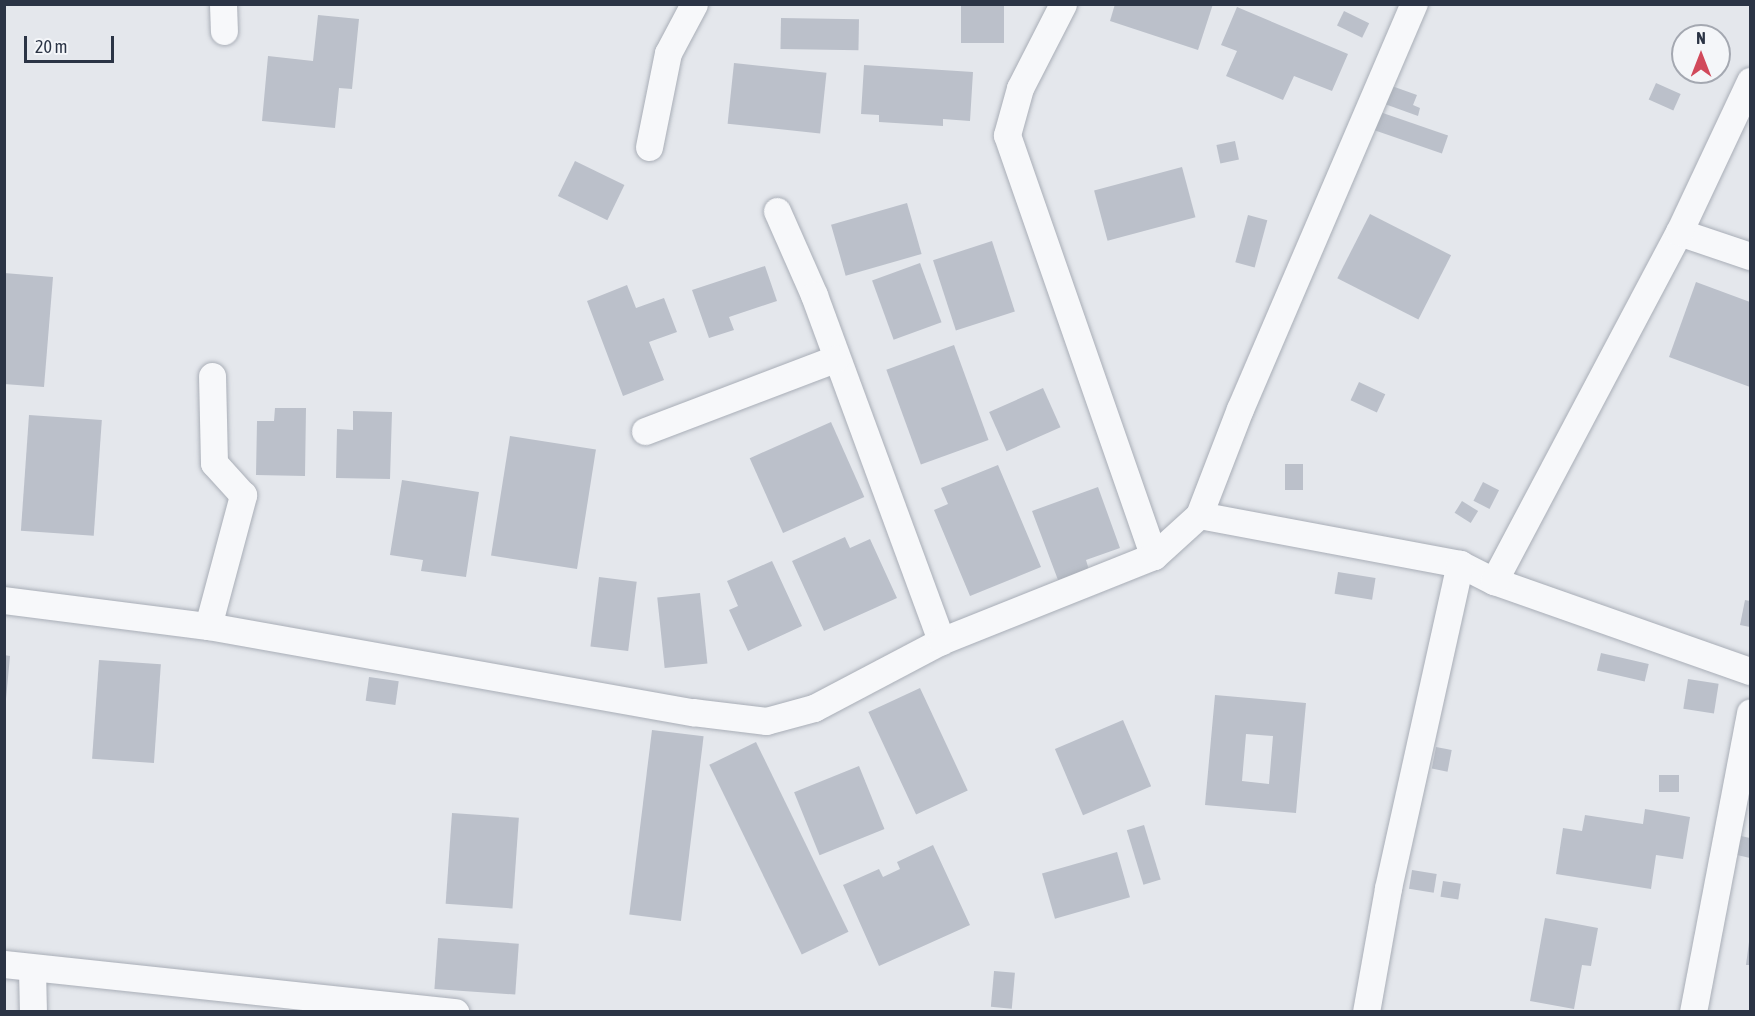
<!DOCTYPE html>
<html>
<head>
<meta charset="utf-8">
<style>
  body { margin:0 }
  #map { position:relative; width:1755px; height:1016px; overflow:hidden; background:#e4e7ec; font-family:"Asap Condensed",sans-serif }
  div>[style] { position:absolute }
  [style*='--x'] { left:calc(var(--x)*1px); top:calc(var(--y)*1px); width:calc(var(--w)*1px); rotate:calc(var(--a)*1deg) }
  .building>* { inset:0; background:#bbc0ca; transform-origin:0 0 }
  .roads { filter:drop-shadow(0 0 2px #a9aeb7) drop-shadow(0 0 2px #a9aeb7) }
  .street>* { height:27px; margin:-13.5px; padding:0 13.5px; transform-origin:13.5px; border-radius:13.5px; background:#f7f8fa }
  span { translate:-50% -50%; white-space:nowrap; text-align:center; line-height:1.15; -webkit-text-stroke:5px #f4f6f9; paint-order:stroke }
  .frame { position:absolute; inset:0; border:6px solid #2b3445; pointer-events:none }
  .north { position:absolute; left:1671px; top:24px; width:60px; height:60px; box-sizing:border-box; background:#f4f6f9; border:2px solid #a4a8b1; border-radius:50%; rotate:0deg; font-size:16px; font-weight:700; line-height:24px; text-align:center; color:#2b3445 }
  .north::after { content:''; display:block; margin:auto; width:21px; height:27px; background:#d1495b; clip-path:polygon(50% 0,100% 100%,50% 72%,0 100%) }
  .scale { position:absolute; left:24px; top:36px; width:90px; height:27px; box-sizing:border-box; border:3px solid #2b3445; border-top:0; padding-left:8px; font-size:18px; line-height:21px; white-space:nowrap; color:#2b3445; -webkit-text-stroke:4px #f4f6f9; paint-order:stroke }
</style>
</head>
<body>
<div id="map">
  <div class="building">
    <div style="left:961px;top:4px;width:43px;height:39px"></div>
    <div style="clip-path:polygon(1115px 4px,1213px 4px,1198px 50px,1110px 21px)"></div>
    <div style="clip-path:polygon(1237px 7px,1348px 54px,1332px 91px,1294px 76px,1283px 100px,1226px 76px,1237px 51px,1221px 45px)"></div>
    <div style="left:1344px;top:11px;width:28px;height:16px;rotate:26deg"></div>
    <div style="clip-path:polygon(318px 15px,359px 19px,352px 89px,339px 88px,335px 128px,262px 121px,268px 56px,313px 61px)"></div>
    <div style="left:781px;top:18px;width:78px;height:31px;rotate:1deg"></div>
    <div style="left:734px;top:63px;width:93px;height:61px;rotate:6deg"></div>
    <div style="clip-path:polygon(864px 65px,973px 72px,970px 121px,943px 119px,943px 126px,879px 122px,879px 115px,861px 114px)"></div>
    <div style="left:1656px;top:83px;width:27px;height:18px;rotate:24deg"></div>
    <div style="clip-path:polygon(1389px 85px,1417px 95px,1413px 105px,1420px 108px,1418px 116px,1382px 103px)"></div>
    <div style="left:1380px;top:112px;width:72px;height:19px;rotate:19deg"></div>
    <div style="left:1235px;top:141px;width:19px;height:19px;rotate:78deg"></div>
    <div style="left:575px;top:161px;width:55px;height:39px;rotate:26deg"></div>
    <div style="left:1182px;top:167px;width:52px;height:91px;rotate:75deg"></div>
    <div style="left:907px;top:203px;width:53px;height:79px;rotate:74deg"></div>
    <div style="left:1370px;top:214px;width:91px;height:72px;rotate:27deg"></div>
    <div style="left:1248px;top:215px;width:20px;height:49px;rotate:15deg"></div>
    <div style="left:992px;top:241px;width:74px;height:62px;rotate:72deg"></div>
    <div style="left:920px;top:263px;width:63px;height:51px;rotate:70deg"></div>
    <div style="clip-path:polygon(765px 266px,777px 301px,729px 317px,734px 330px,709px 338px,692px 290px)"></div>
    <div style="clip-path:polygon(4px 273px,53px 277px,44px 387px,4px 384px)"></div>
    <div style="clip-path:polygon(1696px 282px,1750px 302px,1750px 387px,1669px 357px)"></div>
    <div style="clip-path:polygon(627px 285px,636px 308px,664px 298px,677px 332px,649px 342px,664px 380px,623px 396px,587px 301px)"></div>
    <div style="left:954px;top:345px;width:101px;height:72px;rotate:70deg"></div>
    <div style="left:1359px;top:382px;width:29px;height:20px;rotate:25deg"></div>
    <div style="left:1043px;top:388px;width:43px;height:59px;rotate:66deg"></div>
    <div style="clip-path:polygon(275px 408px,306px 408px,305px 476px,256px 475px,257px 421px,274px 421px)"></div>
    <div style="clip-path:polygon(353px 411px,392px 412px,390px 479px,336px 478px,337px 429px,353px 430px)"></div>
    <div style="left:29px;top:415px;width:73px;height:116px;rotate:4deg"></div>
    <div style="left:831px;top:422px;width:82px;height:89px;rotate:66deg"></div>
    <div style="left:510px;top:436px;width:87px;height:121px;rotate:9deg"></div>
    <div style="left:1285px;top:464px;width:18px;height:26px"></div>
    <div style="clip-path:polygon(998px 465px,1041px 567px,970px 596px,934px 510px,948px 504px,941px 488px)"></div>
    <div style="clip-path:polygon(402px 480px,479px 492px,466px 577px,421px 571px,423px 560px,390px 555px)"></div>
    <div style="left:1483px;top:482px;width:18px;height:21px;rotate:27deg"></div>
    <div style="clip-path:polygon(1098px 487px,1120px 548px,1086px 560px,1089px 570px,1058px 580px,1032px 511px)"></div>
    <div style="left:1462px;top:501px;width:19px;height:14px;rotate:32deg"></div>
    <div style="clip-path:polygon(845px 537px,850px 548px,870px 539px,897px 598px,824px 631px,792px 561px)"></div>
    <div style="clip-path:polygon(772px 561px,802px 626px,748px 651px,729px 610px,738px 606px,727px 581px)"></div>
    <div style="left:1338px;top:572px;width:38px;height:22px;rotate:9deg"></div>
    <div style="left:599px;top:577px;width:38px;height:70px;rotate:7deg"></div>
    <div style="left:700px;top:593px;width:71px;height:43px;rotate:84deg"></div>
    <div style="clip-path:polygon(1745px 600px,1750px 601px,1750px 627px,1740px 625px)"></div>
    <div style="left:1601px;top:653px;width:49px;height:18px;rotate:13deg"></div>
    <div style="clip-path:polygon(4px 655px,10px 656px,6px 699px,4px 699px)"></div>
    <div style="left:99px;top:660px;width:62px;height:99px;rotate:4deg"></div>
    <div style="left:369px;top:677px;width:30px;height:24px;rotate:8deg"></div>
    <div style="left:1688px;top:679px;width:31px;height:30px;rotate:9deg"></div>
    <div style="left:920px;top:688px;width:113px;height:57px;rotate:65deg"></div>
    <div style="clip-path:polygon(evenodd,1215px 695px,1306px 703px,1296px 813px,1205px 805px,1215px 695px,1246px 734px,1273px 736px,1269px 784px,1242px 781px,1246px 734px)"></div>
    <div style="left:1123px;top:720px;width:72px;height:74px;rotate:67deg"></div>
    <div style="left:652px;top:730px;width:52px;height:186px;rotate:7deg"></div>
    <div style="left:756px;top:742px;width:211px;height:52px;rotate:64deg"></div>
    <div style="left:1436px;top:747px;width:16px;height:22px;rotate:11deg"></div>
    <div style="left:859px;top:766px;width:68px;height:70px;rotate:68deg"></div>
    <div style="left:1659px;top:775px;width:20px;height:17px"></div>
    <div style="clip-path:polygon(1645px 809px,1690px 817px,1683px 859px,1656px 855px,1651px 889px,1556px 874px,1563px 828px,1582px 831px,1585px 815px,1643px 824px)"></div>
    <div style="left:452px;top:813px;width:67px;height:91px;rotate:4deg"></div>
    <div style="left:1144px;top:825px;width:57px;height:18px;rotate:73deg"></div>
    <div style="clip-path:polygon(1741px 836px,1750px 838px,1750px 858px,1737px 855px)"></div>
    <div style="clip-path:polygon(933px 845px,970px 925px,879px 966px,843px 885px,879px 869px,883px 877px,900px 869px,897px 862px)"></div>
    <div style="left:1117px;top:852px;width:47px;height:78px;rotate:74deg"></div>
    <div style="left:1412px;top:870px;width:25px;height:19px;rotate:9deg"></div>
    <div style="left:1443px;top:881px;width:18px;height:16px;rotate:9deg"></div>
    <div style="clip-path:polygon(1545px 918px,1598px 928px,1591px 966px,1582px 965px,1574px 1009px,1530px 1001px)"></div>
    <div style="left:438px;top:938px;width:81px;height:51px;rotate:4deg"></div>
    <div style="clip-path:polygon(1749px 942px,1750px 942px,1750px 965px,1746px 965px)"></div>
    <div style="left:994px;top:971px;width:21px;height:36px;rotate:5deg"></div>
  </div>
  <div class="roads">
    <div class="street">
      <div style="--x:223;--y:4;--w:27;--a:88"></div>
      <div style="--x:1063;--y:4;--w:94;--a:117.1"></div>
      <div style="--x:1020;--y:88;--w:49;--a:105.5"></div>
      <div style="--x:1007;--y:135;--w:446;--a:70.8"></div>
      <div style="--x:649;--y:147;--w:96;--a:-78.6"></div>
      <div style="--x:668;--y:53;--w:55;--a:-62"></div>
      <div style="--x:777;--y:211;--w:92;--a:66.2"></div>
      <div style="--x:814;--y:295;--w:369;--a:69.8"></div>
      <div style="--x:1679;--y:232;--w:75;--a:18.7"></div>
      <div style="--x:645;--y:431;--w:203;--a:-20.8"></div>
      <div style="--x:1199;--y:515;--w:266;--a:10.6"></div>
      <div style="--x:1460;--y:564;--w:38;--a:27"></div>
      <div style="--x:1494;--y:581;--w:271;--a:19.4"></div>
      <div style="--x:1494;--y:581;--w:395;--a:-62.1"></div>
      <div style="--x:1679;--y:232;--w:167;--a:-64.8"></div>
      <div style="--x:4;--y:600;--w:206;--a:7.3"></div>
      <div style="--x:208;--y:626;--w:493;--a:10.1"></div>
      <div style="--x:693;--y:712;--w:74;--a:7"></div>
      <div style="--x:766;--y:721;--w:50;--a:-15.2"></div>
      <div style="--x:814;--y:708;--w:144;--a:-27.8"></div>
      <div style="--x:941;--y:641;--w:229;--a:-21.8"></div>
      <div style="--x:1154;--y:556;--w:61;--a:-42.3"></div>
      <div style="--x:1199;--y:515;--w:114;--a:-68.9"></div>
      <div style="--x:1240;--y:409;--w:441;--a:-66.8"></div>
      <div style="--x:208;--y:626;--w:136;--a:-75"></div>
      <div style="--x:243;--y:495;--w:43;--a:-132.2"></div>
      <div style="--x:214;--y:463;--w:87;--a:-91.3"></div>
      <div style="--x:4;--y:964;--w:454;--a:6.1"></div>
      <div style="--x:32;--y:969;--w:43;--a:88.7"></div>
      <div style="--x:1366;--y:1012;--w:126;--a:-79.9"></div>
      <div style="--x:1388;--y:888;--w:332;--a:-77.5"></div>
      <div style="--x:1693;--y:1012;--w:305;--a:-79.2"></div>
    </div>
  </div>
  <div class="frame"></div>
  <div class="north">N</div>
  <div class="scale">20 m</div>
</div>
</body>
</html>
